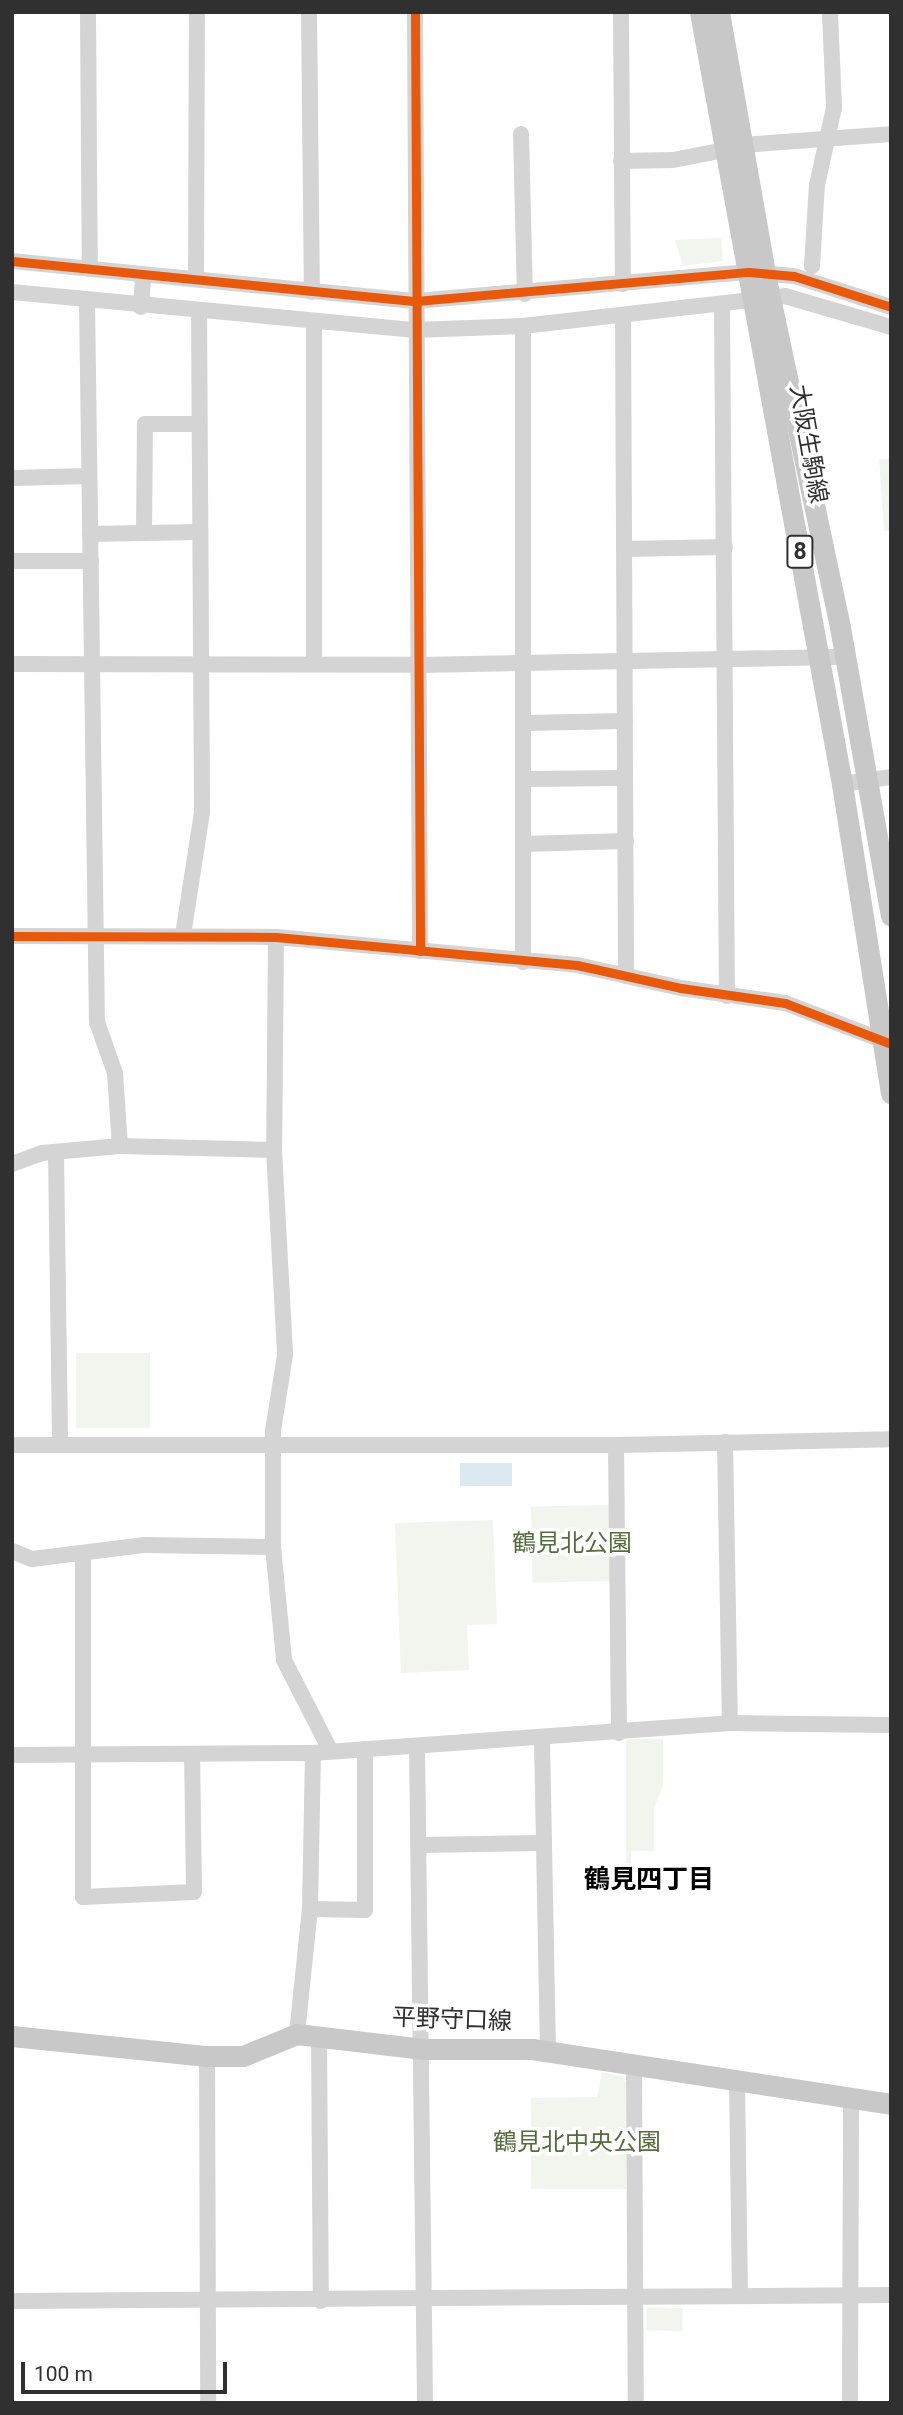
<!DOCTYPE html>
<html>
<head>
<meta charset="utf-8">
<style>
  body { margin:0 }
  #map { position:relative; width:903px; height:2415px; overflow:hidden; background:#fff; font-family:Roboto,"Noto Sans JP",sans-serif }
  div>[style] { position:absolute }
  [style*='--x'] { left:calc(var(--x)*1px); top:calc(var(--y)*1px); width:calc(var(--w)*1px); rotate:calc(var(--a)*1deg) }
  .green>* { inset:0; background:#f1f5ed; transform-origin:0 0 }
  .water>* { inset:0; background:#dae9f2; transform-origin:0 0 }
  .minor>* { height:16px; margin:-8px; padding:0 8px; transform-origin:8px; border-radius:8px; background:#d4d4d4 }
  .major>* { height:21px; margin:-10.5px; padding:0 10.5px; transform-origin:10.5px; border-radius:10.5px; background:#c8c8c8 }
  .cycleway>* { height:9px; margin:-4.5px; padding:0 4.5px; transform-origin:4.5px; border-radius:4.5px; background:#e8590c }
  span { translate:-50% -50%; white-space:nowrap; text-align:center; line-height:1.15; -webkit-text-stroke:7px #fff; paint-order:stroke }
  .shield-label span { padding:2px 5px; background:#fff; border:2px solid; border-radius:5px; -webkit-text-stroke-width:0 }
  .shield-label { font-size:23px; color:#303030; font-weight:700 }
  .street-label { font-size:24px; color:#303030 }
  .park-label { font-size:24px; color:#536d3c }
  .neighbourhood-label { font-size:26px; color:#000; font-weight:700 }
  .frame { position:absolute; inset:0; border:14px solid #303030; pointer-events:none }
  .scale { position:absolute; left:21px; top:2362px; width:206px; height:32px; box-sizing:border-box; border:4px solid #303030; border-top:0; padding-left:9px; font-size:21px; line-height:24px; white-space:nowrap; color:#303030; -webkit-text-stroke:5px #fff; paint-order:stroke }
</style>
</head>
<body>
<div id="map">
  <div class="green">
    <div style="clip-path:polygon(721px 238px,723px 261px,683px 266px,675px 240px)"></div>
    <div style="clip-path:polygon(879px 459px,891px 459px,891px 530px,884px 531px)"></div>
    <div style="left:150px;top:1353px;width:75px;height:74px;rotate:90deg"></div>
    <div style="left:612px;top:1505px;width:76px;height:81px;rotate:89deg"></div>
    <div style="clip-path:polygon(493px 1520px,497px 1624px,467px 1625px,469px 1670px,401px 1673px,395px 1523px)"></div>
    <div style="clip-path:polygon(626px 1739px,663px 1739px,663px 1786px,654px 1808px,654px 1851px,631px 1851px,631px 1871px,626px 1871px)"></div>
    <div style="clip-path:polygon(602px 2072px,621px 2076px,626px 2082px,626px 2189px,531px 2189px,531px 2098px,597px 2097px)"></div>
    <div style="left:647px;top:2307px;width:36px;height:23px;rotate:2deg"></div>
  </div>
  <div class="water">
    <div style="left:512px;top:1463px;width:23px;height:52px;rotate:90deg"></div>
  </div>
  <div class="minor">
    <div style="--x:88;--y:12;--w:257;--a:89.6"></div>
    <div style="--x:309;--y:12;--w:280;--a:89.4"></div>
    <div style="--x:415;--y:12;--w:939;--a:89.69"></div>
    <div style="--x:621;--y:12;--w:272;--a:89.6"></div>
    <div style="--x:521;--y:134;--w:160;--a:88.6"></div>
    <div style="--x:621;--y:161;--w:52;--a:-1.1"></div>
    <div style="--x:673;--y:160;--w:85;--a:-10.9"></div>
    <div style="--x:756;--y:144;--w:135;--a:-4.2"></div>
    <div style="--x:12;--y:261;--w:406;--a:5.7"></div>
    <div style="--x:416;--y:301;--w:334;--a:-5"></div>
    <div style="--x:749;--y:272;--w:45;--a:5.1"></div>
    <div style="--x:794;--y:276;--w:102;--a:17.7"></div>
    <div style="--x:812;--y:266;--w:81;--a:-86.5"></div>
    <div style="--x:817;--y:185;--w:79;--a:-77.6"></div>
    <div style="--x:834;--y:108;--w:96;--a:-92.4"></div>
    <div style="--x:196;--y:279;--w:267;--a:-89.8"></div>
    <div style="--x:12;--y:292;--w:405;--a:5.4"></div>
    <div style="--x:415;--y:330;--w:108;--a:-2.1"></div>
    <div style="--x:523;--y:326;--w:264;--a:-6.5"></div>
    <div style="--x:785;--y:296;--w:110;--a:16.3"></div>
    <div style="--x:87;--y:301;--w:721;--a:89.21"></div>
    <div style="--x:97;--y:1022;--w:54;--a:70.6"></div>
    <div style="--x:115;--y:1073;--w:73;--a:86.1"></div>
    <div style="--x:722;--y:305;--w:691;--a:89.59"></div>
    <div style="--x:141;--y:307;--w:32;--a:-86"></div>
    <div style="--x:623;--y:316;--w:660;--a:89.74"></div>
    <div style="--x:314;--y:324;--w:339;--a:90"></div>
    <div style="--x:523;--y:326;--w:636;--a:90"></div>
    <div style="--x:12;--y:478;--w:77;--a:-1.5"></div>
    <div style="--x:144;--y:533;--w:109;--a:-89.5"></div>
    <div style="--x:145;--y:424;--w:54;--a:0"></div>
    <div style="--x:90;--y:534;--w:109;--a:-1.1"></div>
    <div style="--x:624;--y:549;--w:101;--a:-1.1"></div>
    <div style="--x:12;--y:561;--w:79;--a:0"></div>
    <div style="--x:12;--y:664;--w:407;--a:0.1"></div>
    <div style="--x:419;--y:665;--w:426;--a:-1.1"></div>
    <div style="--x:525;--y:723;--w:100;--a:-1.1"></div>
    <div style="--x:524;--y:779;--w:101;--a:-0.6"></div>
    <div style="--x:842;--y:784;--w:49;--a:-8.1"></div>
    <div style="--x:524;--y:844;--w:102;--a:-1.7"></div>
    <div style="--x:183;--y:935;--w:124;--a:-81.2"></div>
    <div style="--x:202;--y:812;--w:501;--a:-90.34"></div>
    <div style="--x:12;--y:936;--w:264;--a:0.2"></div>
    <div style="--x:276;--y:937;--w:302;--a:5.3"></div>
    <div style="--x:577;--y:965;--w:107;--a:12.5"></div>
    <div style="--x:681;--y:988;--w:105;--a:8.2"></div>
    <div style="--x:785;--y:1003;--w:112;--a:20.9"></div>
    <div style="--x:276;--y:937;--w:213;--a:90.5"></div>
    <div style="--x:274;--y:1150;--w:205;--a:86.9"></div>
    <div style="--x:285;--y:1355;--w:77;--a:99"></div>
    <div style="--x:273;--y:1431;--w:116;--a:90"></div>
    <div style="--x:273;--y:1547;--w:114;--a:84.4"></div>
    <div style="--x:284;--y:1660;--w:101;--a:62.9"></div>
    <div style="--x:56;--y:1152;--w:293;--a:89.2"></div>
    <div style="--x:12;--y:1164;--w:32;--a:-20"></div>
    <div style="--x:42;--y:1153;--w:78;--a:-5.1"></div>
    <div style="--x:120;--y:1146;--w:154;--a:1.5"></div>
    <div style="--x:725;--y:1442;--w:281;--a:89"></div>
    <div style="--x:12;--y:1445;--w:604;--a:0"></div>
    <div style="--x:616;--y:1445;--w:275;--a:-1.2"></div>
    <div style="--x:616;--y:1445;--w:288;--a:89.4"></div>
    <div style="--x:12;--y:1551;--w:22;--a:22"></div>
    <div style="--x:32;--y:1559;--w:114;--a:-7.1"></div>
    <div style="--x:145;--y:1545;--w:128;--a:0.9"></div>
    <div style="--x:83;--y:1555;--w:342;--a:90"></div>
    <div style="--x:83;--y:1897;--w:111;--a:-2.6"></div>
    <div style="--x:194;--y:1892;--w:137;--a:-90.8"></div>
    <div style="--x:542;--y:1740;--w:310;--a:88.9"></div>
    <div style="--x:417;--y:1746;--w:657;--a:89.3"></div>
    <div style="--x:12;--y:1755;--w:301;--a:-0.4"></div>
    <div style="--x:313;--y:1753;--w:418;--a:-4.1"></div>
    <div style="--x:730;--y:1723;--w:161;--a:0.7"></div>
    <div style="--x:419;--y:1845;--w:125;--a:-0.9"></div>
    <div style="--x:310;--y:1909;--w:55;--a:1"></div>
    <div style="--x:365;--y:1910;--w:161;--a:-90"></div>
    <div style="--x:297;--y:2034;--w:126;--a:-84.1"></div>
    <div style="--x:310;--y:1909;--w:156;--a:-88.9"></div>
    <div style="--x:319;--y:2037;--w:264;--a:89.6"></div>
    <div style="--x:207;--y:2056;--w:347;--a:89.8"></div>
    <div style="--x:634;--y:2067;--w:336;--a:89.7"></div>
    <div style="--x:737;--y:2082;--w:214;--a:89.2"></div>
    <div style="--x:12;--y:2301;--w:879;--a:-0.39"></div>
    <div style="--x:850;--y:2403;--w:305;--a:-89.8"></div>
  </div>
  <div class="major">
    <div style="--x:700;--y:12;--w:785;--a:79.58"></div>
    <div style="--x:842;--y:784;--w:313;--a:81"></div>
    <div style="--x:719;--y:12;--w:266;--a:80"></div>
    <div style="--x:765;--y:274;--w:361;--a:78"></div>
    <div style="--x:840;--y:627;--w:293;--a:80"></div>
    <div style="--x:12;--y:2036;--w:196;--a:5.9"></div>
    <div style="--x:207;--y:2056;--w:36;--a:0"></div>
    <div style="--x:243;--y:2056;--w:58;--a:-22.2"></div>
    <div style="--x:297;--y:2034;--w:127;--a:6.8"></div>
    <div style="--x:423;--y:2049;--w:109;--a:0"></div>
    <div style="--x:532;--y:2049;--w:363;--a:8.7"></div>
  </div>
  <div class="cycleway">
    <div style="--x:415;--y:12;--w:939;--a:89.69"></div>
    <div style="--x:12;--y:261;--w:406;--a:5.7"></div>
    <div style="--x:416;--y:301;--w:334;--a:-5"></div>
    <div style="--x:749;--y:272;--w:45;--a:5.1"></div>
    <div style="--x:794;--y:276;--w:102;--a:17.7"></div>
    <div style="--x:12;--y:936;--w:264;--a:0.2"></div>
    <div style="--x:276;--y:937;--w:302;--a:5.3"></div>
    <div style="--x:577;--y:965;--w:107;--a:12.5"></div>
    <div style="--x:681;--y:988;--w:105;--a:8.2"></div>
    <div style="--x:785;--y:1003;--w:114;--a:21.1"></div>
  </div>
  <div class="shield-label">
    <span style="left:800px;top:552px">8</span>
  </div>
  <div class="street-label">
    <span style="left:808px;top:444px;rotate:80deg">大阪生駒線</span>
    <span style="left:452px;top:2020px;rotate:2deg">平野守口線</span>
  </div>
  <div class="park-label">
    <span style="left:572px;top:1544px">鶴見北公園</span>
    <span style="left:577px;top:2143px">鶴見北中央公園</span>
  </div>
  <div class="neighbourhood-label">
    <span style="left:649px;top:1880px">鶴見四丁目</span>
  </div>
  <div class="frame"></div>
  <div class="scale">100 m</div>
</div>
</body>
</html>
